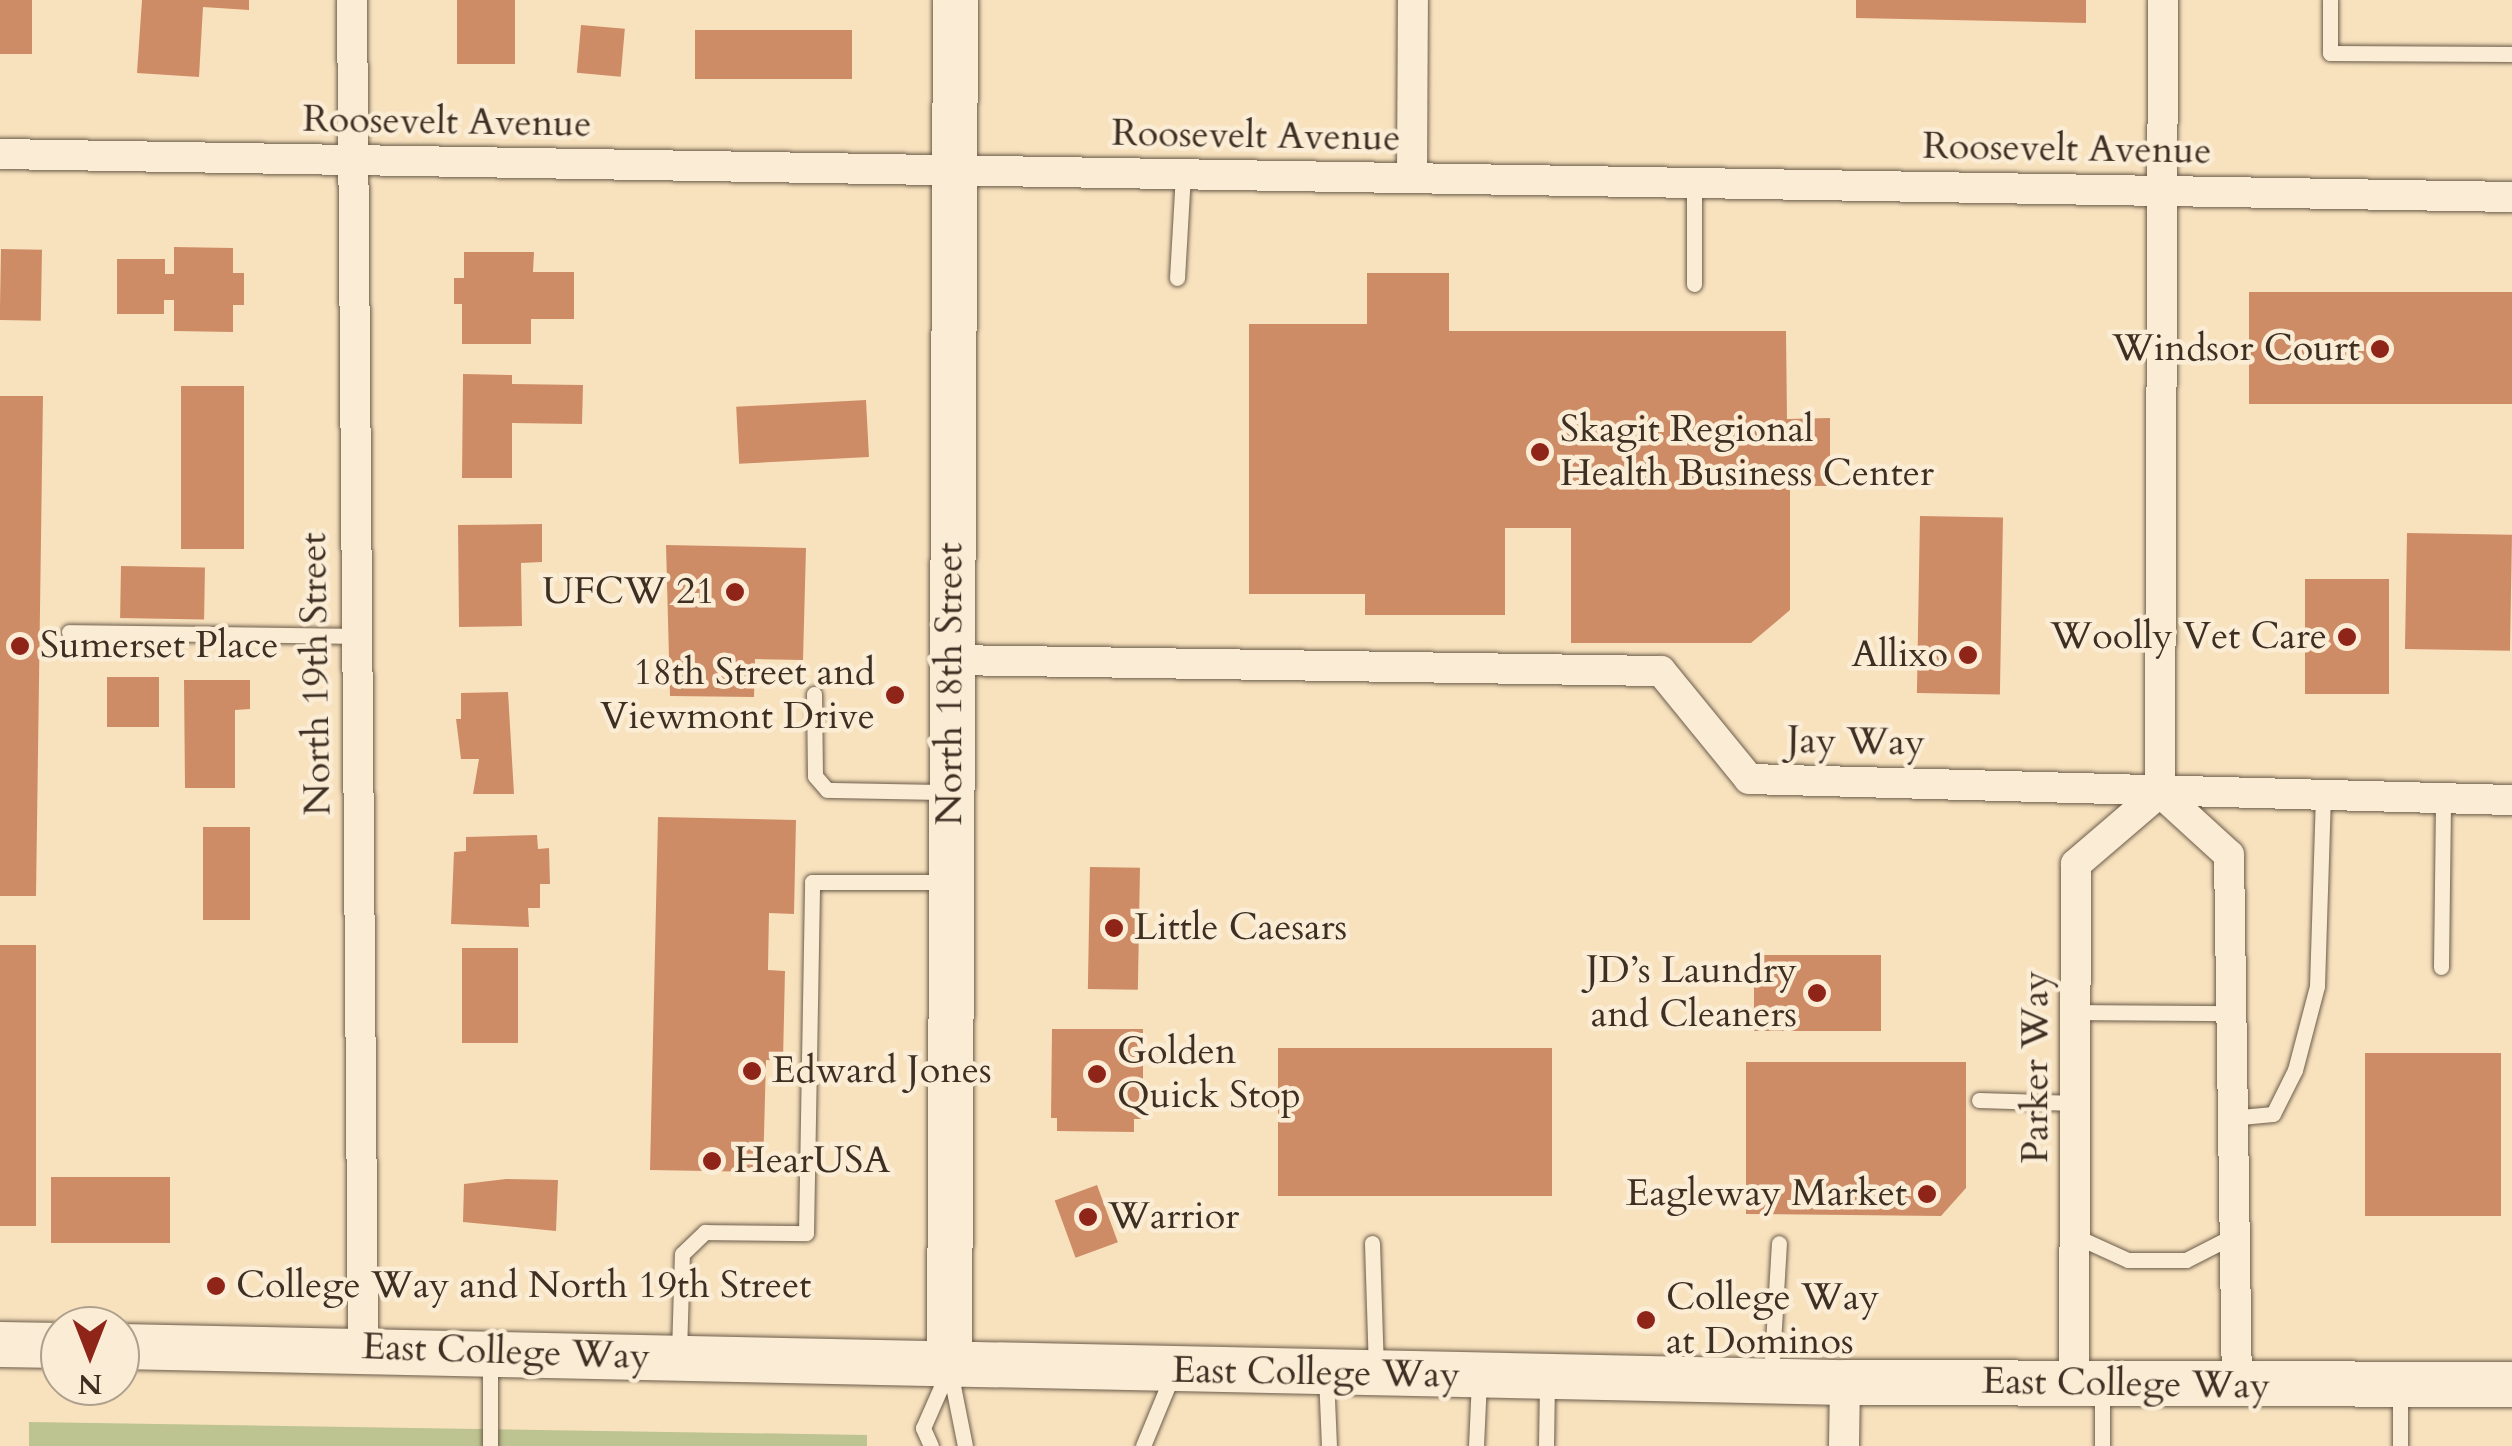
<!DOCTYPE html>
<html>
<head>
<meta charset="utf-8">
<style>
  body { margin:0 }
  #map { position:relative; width:2512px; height:1446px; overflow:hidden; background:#f8e2be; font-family:Cardo,serif }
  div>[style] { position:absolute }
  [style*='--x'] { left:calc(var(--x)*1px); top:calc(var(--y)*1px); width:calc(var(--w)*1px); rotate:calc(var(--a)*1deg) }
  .green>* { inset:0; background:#bdc391 }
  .building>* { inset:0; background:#ce8c66; transform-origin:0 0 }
  .roads { filter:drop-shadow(0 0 2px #6c5c4a) drop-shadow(0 0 2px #6c5c4a) }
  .lane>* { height:15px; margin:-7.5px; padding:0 7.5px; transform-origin:7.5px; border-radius:7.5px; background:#faecd5 }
  .street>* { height:30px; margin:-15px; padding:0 15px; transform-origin:15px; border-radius:15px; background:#faecd5 }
  .secondary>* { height:45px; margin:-22.5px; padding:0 22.5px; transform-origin:22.5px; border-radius:22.5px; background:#faecd5 }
  .dots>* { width:28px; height:28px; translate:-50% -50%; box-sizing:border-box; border:5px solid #faecd5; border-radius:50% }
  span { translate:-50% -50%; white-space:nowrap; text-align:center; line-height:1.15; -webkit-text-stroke:9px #faecd5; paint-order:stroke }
  .street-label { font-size:38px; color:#3e2f23 }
  .poi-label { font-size:38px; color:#3e2f23 }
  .right { translate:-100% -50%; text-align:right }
  .left { translate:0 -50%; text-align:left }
  .north { position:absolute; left:40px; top:1306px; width:100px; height:100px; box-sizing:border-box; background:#faecd5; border:2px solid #afa08e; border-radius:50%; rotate:180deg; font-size:28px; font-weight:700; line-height:40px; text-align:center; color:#3e2f23 }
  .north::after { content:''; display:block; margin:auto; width:35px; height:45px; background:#8f2418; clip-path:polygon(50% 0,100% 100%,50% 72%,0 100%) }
</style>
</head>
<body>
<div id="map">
  <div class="green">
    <div style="clip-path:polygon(29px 1422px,867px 1435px,867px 1446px,29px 1446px)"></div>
  </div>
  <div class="building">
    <div style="left:0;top:0;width:32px;height:54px"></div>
    <div style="clip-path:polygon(142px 0,249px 0,249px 10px,203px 7px,199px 77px,137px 73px)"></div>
    <div style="left:457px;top:0;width:58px;height:64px"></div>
    <div style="clip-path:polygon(1856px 0,2086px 0,2086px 23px,1856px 18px)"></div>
    <div style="left:581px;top:25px;width:44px;height:48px;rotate:5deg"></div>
    <div style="left:695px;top:30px;width:157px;height:49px"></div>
    <div style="clip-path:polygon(174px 247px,233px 248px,233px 273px,244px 273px,244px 305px,233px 305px,233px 332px,174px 331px,174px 300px,164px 300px,164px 314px,117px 314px,117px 259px,165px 259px,165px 274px,174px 274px)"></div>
    <div style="left:1px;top:249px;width:41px;height:71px;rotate:1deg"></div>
    <div style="clip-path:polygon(464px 252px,534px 252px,533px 272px,574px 272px,574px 319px,531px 319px,531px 344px,462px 344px,462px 304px,454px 304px,454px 278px,464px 278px)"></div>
    <div style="clip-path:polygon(1367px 273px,1449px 273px,1449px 331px,1786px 331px,1787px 419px,1830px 418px,1830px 486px,1790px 486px,1790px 610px,1751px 643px,1571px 643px,1571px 528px,1505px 528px,1505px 615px,1365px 615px,1365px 594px,1249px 594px,1249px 324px,1367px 324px)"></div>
    <div style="left:2249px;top:292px;width:263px;height:112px"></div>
    <div style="clip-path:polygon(463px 374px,512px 375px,512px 384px,583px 385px,582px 424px,512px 423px,512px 478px,462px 478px)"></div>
    <div style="left:181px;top:386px;width:63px;height:163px"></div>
    <div style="clip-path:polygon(0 396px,43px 396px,36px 896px,0 896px)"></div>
    <div style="left:866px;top:400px;width:57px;height:130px;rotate:87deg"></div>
    <div style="left:1920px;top:516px;width:83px;height:177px;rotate:1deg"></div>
    <div style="clip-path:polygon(542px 524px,542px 562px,521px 563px,522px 626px,459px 627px,458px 525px)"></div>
    <div style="left:2407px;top:533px;width:105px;height:116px;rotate:1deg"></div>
    <div style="clip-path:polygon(666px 545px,806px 548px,803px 660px,755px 659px,754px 697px,670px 696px)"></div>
    <div style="left:121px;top:566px;width:84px;height:52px;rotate:1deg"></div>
    <div style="left:2305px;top:579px;width:84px;height:115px"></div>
    <div style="left:159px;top:677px;width:50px;height:52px;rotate:90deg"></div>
    <div style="clip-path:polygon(184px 680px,250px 680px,250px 709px,235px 710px,235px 788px,185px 788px)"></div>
    <div style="clip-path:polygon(508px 692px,514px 794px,473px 794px,479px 759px,461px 759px,456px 719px,461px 719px,461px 693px)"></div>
    <div style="clip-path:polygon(658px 817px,796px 820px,794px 914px,769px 913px,768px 970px,785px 971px,783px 1061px,766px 1060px,763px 1172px,650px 1170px)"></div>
    <div style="left:203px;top:827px;width:47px;height:93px"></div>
    <div style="clip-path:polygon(537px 835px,538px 849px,549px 848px,550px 884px,540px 884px,540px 908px,528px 908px,529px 927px,451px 924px,454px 852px,466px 851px,466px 837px)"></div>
    <div style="left:1090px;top:867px;width:50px;height:122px;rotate:1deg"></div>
    <div style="left:0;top:945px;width:36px;height:281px"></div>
    <div style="left:462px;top:948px;width:56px;height:95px"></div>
    <div style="left:1754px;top:955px;width:127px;height:76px"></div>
    <div style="clip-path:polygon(1052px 1029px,1143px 1029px,1143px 1119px,1134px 1119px,1134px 1132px,1057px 1131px,1057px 1118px,1051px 1118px)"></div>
    <div style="left:1552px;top:1048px;width:148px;height:274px;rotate:90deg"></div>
    <div style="left:2365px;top:1053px;width:136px;height:163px"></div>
    <div style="clip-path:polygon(1746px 1062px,1966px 1062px,1966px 1188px,1941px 1216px,1746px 1214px)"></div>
    <div style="left:51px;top:1177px;width:119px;height:66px"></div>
    <div style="clip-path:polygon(506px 1179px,558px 1180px,556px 1231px,463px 1222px,464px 1184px)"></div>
    <div style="left:1097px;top:1185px;width:61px;height:45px;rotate:70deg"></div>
  </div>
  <div class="roads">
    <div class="lane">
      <div style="--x:2330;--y:0;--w:53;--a:90"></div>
      <div style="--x:2330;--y:53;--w:182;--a:0.3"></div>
      <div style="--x:1694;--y:182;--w:102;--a:90"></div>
      <div style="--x:1177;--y:278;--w:103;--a:-86.7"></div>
      <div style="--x:69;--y:632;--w:286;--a:0.8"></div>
      <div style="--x:814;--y:694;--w:82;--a:89.3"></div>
      <div style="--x:815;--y:776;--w:18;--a:49"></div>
      <div style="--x:827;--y:790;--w:120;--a:1"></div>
      <div style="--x:2441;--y:967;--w:171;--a:-89.3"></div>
      <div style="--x:2076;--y:1012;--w:154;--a:0.4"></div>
      <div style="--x:1979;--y:1100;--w:97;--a:1.8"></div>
      <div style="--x:2230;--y:1118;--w:43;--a:-5.3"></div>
      <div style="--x:2273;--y:1114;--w:49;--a:-63.4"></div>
      <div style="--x:2295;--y:1070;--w:87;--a:-75.3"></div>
      <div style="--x:2317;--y:986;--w:192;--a:-88.2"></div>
      <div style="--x:2075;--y:1236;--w:58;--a:24.4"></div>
      <div style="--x:2128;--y:1260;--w:58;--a:0"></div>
      <div style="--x:2186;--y:1260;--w:55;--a:-27"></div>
      <div style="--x:1372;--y:1243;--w:127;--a:88.2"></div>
      <div style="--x:679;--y:1353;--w:99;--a:-88.3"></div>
      <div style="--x:682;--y:1254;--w:32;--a:-44"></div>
      <div style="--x:705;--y:1232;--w:101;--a:0.6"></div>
      <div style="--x:806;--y:1233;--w:351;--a:-89"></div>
      <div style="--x:812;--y:882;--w:134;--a:0"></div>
      <div style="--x:490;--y:1360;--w:86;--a:90"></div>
      <div style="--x:950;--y:1371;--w:76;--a:78.7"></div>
      <div style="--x:1326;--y:1375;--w:71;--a:87.6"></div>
      <div style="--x:1771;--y:1377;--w:134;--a:-86.6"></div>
      <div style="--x:2102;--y:1387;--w:59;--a:90"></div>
      <div style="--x:2400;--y:1389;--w:57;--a:90"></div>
      <div style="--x:931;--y:1446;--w:20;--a:-114"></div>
      <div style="--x:923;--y:1428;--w:62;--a:-66.3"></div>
      <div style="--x:1143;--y:1446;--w:81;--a:-67.5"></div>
      <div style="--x:1476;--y:1446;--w:66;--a:-87.4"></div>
      <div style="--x:1546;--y:1446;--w:66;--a:-89.1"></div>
    </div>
    <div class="street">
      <div style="--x:352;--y:0;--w:1348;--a:89.53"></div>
      <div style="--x:2163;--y:0;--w:792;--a:90.22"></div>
      <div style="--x:2160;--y:792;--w:93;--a:42.4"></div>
      <div style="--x:2229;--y:855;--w:531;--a:89.14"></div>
      <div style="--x:0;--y:154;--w:2512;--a:0.98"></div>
      <div style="--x:1412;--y:178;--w:178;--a:-89.7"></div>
      <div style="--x:950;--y:660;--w:711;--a:0.89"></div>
      <div style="--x:1661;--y:671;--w:139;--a:50.8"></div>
      <div style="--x:1749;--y:779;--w:763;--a:1.58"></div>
      <div style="--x:2074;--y:1382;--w:518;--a:-89.78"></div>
      <div style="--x:2076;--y:864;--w:111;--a:-40.6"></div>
      <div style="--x:1844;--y:1446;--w:64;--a:-89.1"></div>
    </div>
    <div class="secondary">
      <div style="--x:0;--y:1344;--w:60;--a:1"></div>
      <div style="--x:120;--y:1346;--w:1725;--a:1.2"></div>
      <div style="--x:1845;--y:1382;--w:667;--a:0.17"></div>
      <div style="--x:949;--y:1367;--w:1367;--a:-89.75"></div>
    </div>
  </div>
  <div class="dots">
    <div style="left:2380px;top:349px;background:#8f2418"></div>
    <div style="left:1540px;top:452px;background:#8f2418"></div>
    <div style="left:735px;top:592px;background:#8f2418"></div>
    <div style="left:2347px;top:637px;background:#8f2418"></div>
    <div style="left:20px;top:646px;background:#8f2418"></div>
    <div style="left:1968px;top:655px;background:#8f2418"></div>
    <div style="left:895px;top:695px;background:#8f2418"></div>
    <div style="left:1114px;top:928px;background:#8f2418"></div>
    <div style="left:1817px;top:993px;background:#8f2418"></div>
    <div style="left:752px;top:1071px;background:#8f2418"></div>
    <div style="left:1097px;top:1074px;background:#8f2418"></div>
    <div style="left:712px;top:1161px;background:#8f2418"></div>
    <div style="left:1927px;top:1194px;background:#8f2418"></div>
    <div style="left:1088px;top:1217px;background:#8f2418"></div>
    <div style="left:216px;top:1286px;background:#8f2418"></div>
    <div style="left:1646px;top:1320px;background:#8f2418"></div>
  </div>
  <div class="street-label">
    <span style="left:447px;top:122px;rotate:1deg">Roosevelt Avenue</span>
    <span style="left:1256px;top:136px;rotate:1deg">Roosevelt Avenue</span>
    <span style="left:2067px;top:149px;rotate:1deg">Roosevelt Avenue</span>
    <span style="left:316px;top:674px;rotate:-91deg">North 19th Street</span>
    <span style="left:950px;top:684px;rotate:-90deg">North 18th Street</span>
    <span style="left:1856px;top:742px;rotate:1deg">Jay Way</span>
    <span style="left:2036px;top:1067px;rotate:-90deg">Parker Way</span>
    <span style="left:506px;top:1352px;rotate:2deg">East College Way</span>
    <span style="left:1316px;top:1373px;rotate:1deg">East College Way</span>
    <span style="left:2126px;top:1384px;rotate:1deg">East College Way</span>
  </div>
  <div class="poi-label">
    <span class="right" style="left:2360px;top:349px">Windsor Court</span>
    <span class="left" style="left:1560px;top:452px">Skagit Regional<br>Health Business Center</span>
    <span class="right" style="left:715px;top:592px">UFCW 21</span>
    <span class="right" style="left:2327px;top:637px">Woolly Vet Care</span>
    <span class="left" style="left:40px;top:646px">Sumerset Place</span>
    <span class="right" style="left:1948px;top:655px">Allixo</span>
    <span class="right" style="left:875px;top:695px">18th Street and<br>Viewmont Drive</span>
    <span class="left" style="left:1134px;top:928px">Little Caesars</span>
    <span class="right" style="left:1797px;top:993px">JD’s Laundry<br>and Cleaners</span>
    <span class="left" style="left:1117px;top:1074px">Golden<br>Quick Stop</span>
    <span class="left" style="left:772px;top:1071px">Edward Jones</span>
    <span class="left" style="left:734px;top:1161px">HearUSA</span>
    <span class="right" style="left:1907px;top:1194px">Eagleway Market</span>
    <span class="left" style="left:1108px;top:1217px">Warrior</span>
    <span class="left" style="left:236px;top:1286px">College Way and North 19th Street</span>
    <span class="left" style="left:1666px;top:1320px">College Way<br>at Dominos</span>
  </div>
  <div class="north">N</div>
</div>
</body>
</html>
